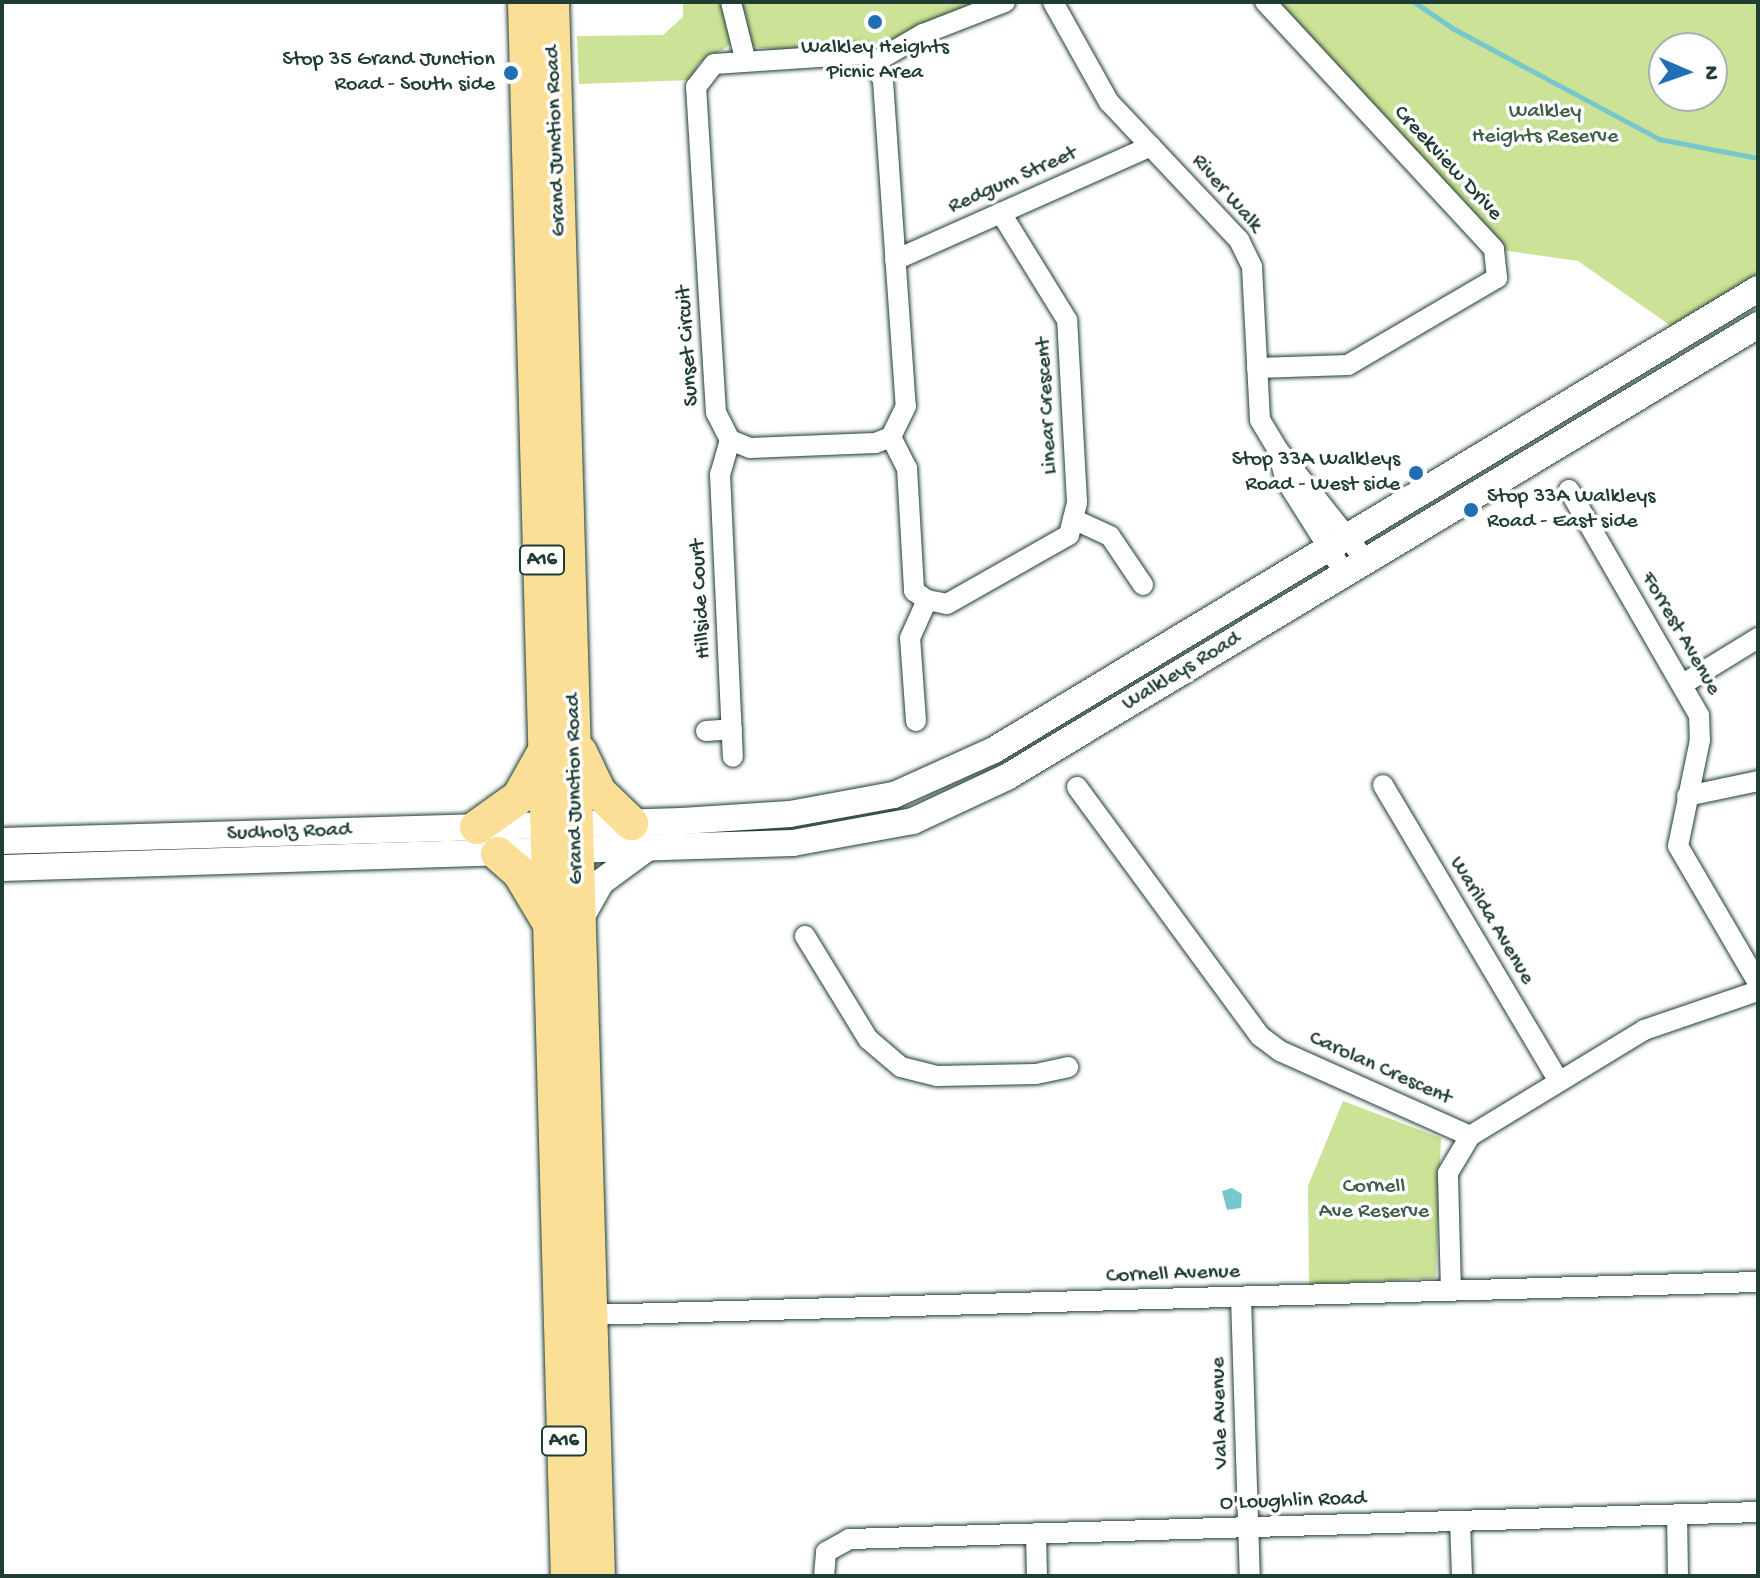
<!DOCTYPE html>
<html>
<head>
<meta charset="utf-8">
<style>
  body { margin:0 }
  #map { position:relative; width:1760px; height:1578px; overflow:hidden; background:#fff; font-family:"Gochi Hand",sans-serif }
  div>[style] { position:absolute }
  [style*='--x'] { left:calc(var(--x)*1px); top:calc(var(--y)*1px); width:calc(var(--w)*1px); rotate:calc(var(--a)*1deg) }
  .green>* { inset:0; background:#cbe297 }
  .water>* { inset:0; background:#76c8cd }
  .stream>* { height:5px; margin:-2.5px; padding:0 2.5px; transform-origin:2.5px; border-radius:2.5px; background:#76c8cd }
  .roads { filter:drop-shadow(0 0 2px #1f3d34) drop-shadow(0 0 2px #1f3d34) }
  .street>* { height:20px; margin:-10px; padding:0 10px; transform-origin:10px; border-radius:10px; background:#fff }
  .secondary>* { height:26px; margin:-13px; padding:0 13px; transform-origin:13px; border-radius:13px; background:#fff }
  .highway>* { height:34px; margin:-17px; padding:0 17px; transform-origin:17px; border-radius:17px; background:#fbdf96 }
  .dots>* { width:22px; height:22px; translate:-50% -50%; box-sizing:border-box; border:4px solid #fff; border-radius:50% }
  span { translate:-50% -50%; white-space:nowrap; text-align:center; line-height:1.15; -webkit-text-stroke:7px #fff; paint-order:stroke }
  .shield-label span { padding:2px 6px; background:#fff; border:2px solid; border-radius:6px; -webkit-text-stroke-width:0 }
  .shield-label { font-size:20px; color:#1f3d34; font-weight:700 }
  .poi-label { font-size:22px; color:#1f3d34 }
  .right { translate:-100% -50%; text-align:right }
  .left { translate:0 -50%; text-align:left }
  .park-label { font-size:22px; color:#415e48 }
  .street-label { font-size:22px; color:#1f3d34 }
  .frame { position:absolute; inset:0; border:4px solid #1f3d34; pointer-events:none }
  .north { position:absolute; left:1648px; top:32px; width:80px; height:80px; box-sizing:border-box; background:#fff; border:2px solid #a5b1ae; border-radius:50%; rotate:92deg; font-size:22px; font-weight:700; line-height:32px; text-align:center; color:#1f3d34 }
  .north::after { content:''; display:block; margin:auto; width:28px; height:36px; background:#1f6fb2; clip-path:polygon(50% 0,100% 100%,50% 72%,0 100%) }
</style>
</head>
<body>
<div id="map">
  <div class="green">
    <div style="clip-path:polygon(683px 2px,723px 2px,734px 43px,698px 64px,694px 80px,579px 84px,577px 36px,663px 35px,683px 17px)"></div>
    <div style="clip-path:polygon(736px 2px,1009px 2px,875px 62px,754px 47px,746px 41px)"></div>
    <div style="clip-path:polygon(evenodd,1265px 2px,1758px 2px,1758px 291px,1684px 335px,1578px 261px,1494px 249px,1265px 2px,1664px 48px,1712px 48px,1712px 96px,1664px 96px,1664px 48px)"></div>
    <div style="clip-path:polygon(1343px 1101px,1441px 1138px,1436px 1278px,1309px 1285px,1308px 1186px)"></div>
  </div>
  <div class="water">
    <div style="clip-path:polygon(1232px 1188px,1242px 1194px,1241px 1208px,1227px 1210px,1222px 1191px)"></div>
  </div>
  <div class="stream">
    <div style="--x:1414;--y:2;--w:48;--a:34"></div>
    <div style="--x:1454;--y:29;--w:233;--a:28.2"></div>
    <div style="--x:1659;--y:139;--w:101;--a:10.9"></div>
  </div>
  <div class="roads">
    <div class="street">
      <div style="--x:731;--y:2;--w:58;--a:76"></div>
      <div style="--x:1053;--y:2;--w:115;--a:60.8"></div>
      <div style="--x:1109;--y:102;--w:190;--a:46.7"></div>
      <div style="--x:1239;--y:240;--w:30;--a:64"></div>
      <div style="--x:1252;--y:267;--w:153;--a:87"></div>
      <div style="--x:1260;--y:420;--w:35;--a:59"></div>
      <div style="--x:1278;--y:450;--w:30;--a:76"></div>
      <div style="--x:1285;--y:479;--w:112;--a:57.7"></div>
      <div style="--x:864;--y:54;--w:14;--a:36"></div>
      <div style="--x:875;--y:62;--w:21;--a:67"></div>
      <div style="--x:883;--y:81;--w:326;--a:86"></div>
      <div style="--x:906;--y:406;--w:34;--a:116"></div>
      <div style="--x:891;--y:437;--w:17;--a:159"></div>
      <div style="--x:875;--y:443;--w:125;--a:177.7"></div>
      <div style="--x:750;--y:448;--w:22;--a:-158"></div>
      <div style="--x:730;--y:440;--w:30;--a:-117"></div>
      <div style="--x:716;--y:413;--w:327;--a:-93.5"></div>
      <div style="--x:696;--y:87;--w:29;--a:-52"></div>
      <div style="--x:714;--y:64;--w:150;--a:-3.8"></div>
      <div style="--x:875;--y:62;--w:56;--a:-30.3"></div>
      <div style="--x:923;--y:34;--w:88;--a:-21.3"></div>
      <div style="--x:895;--y:260;--w:280;--a:-24"></div>
      <div style="--x:1257;--y:368;--w:91;--a:-1.9"></div>
      <div style="--x:1348;--y:365;--w:173;--a:-30.3"></div>
      <div style="--x:1497;--y:278;--w:29;--a:-96"></div>
      <div style="--x:1494;--y:249;--w:337;--a:-132.8"></div>
      <div style="--x:891;--y:437;--w:35;--a:63"></div>
      <div style="--x:907;--y:468;--w:123;--a:86.7"></div>
      <div style="--x:914;--y:591;--w:16;--a:35"></div>
      <div style="--x:927;--y:600;--w:20;--a:11"></div>
      <div style="--x:947;--y:604;--w:140;--a:-29.5"></div>
      <div style="--x:1069;--y:535;--w:34;--a:-76"></div>
      <div style="--x:1077;--y:502;--w:182;--a:-93.1"></div>
      <div style="--x:1067;--y:320;--w:126;--a:-121.7"></div>
      <div style="--x:730;--y:440;--w:35;--a:106"></div>
      <div style="--x:720;--y:474;--w:283;--a:87.4"></div>
      <div style="--x:1278;--y:450;--w:142;--a:51.6"></div>
      <div style="--x:1569;--y:490;--w:260;--a:60"></div>
      <div style="--x:1699;--y:715;--w:25;--a:88"></div>
      <div style="--x:1700;--y:740;--w:108;--a:101.7"></div>
      <div style="--x:1678;--y:846;--w:159;--a:59.7"></div>
      <div style="--x:1073;--y:519;--w:41;--a:24.7"></div>
      <div style="--x:1110;--y:536;--w:59;--a:56"></div>
      <div style="--x:1683;--y:684;--w:88;--a:-31.5"></div>
      <div style="--x:916;--y:721;--w:83;--a:-94.1"></div>
      <div style="--x:910;--y:638;--w:42;--a:-65.9"></div>
      <div style="--x:706;--y:731;--w:26;--a:-4"></div>
      <div style="--x:1383;--y:785;--w:344;--a:59.3"></div>
      <div style="--x:1077;--y:787;--w:309;--a:53.7"></div>
      <div style="--x:1260;--y:1036;--w:25;--a:37"></div>
      <div style="--x:1280;--y:1051;--w:208;--a:24.1"></div>
      <div style="--x:1470;--y:1136;--w:204;--a:-31.3"></div>
      <div style="--x:1644;--y:1030;--w:120;--a:-18.9"></div>
      <div style="--x:1687;--y:796;--w:73;--a:-11.9"></div>
      <div style="--x:805;--y:936;--w:121;--a:58.5"></div>
      <div style="--x:868;--y:1039;--w:43;--a:40.3"></div>
      <div style="--x:901;--y:1067;--w:37;--a:14"></div>
      <div style="--x:937;--y:1076;--w:99;--a:-1.2"></div>
      <div style="--x:1036;--y:1074;--w:33;--a:-12"></div>
      <div style="--x:1451;--y:1291;--w:118;--a:-91.5"></div>
      <div style="--x:1448;--y:1173;--w:43;--a:-59.3"></div>
      <div style="--x:1241;--y:1297;--w:279;--a:88.2"></div>
      <div style="--x:590;--y:1315;--w:1168;--a:-1.62"></div>
      <div style="--x:1677;--y:1514;--w:62;--a:89.1"></div>
      <div style="--x:1460;--y:1521;--w:55;--a:87.9"></div>
      <div style="--x:1036;--y:1533;--w:43;--a:88.7"></div>
      <div style="--x:824;--y:1576;--w:24;--a:-85"></div>
      <div style="--x:826;--y:1552;--w:26;--a:-29"></div>
      <div style="--x:849;--y:1539;--w:909;--a:-1.7"></div>
    </div>
    <div class="secondary">
      <div style="--x:2;--y:841;--w:680;--a:-1.68"></div>
      <div style="--x:682;--y:821;--w:108;--a:-3.7"></div>
      <div style="--x:790;--y:814;--w:106;--a:-10.4"></div>
      <div style="--x:894;--y:795;--w:110;--a:-24.2"></div>
      <div style="--x:994;--y:750;--w:892;--a:-31.11"></div>
      <div style="--x:2;--y:868;--w:791;--a:-1.81"></div>
      <div style="--x:793;--y:843;--w:122;--a:-10.4"></div>
      <div style="--x:913;--y:821;--w:104;--a:-25.1"></div>
      <div style="--x:1007;--y:777;--w:877;--a:-31.04"></div>
      <div style="--x:579;--y:921;--w:45;--a:-60.6"></div>
      <div style="--x:601;--y:882;--w:56;--a:-36.3"></div>
    </div>
    <div class="highway">
      <div style="--x:525;--y:2;--w:1575;--a:88.44"></div>
      <div style="--x:552;--y:2;--w:1575;--a:88.33"></div>
      <div style="--x:580;--y:752;--w:44;--a:64.6"></div>
      <div style="--x:599;--y:792;--w:45;--a:44.1"></div>
      <div style="--x:477;--y:827;--w:52;--a:-35.5"></div>
      <div style="--x:519;--y:797;--w:55;--a:-60.6"></div>
      <div style="--x:498;--y:854;--w:28;--a:41"></div>
      <div style="--x:519;--y:872;--w:61;--a:59.2"></div>
    </div>
  </div>
  <div class="dots">
    <div style="left:875px;top:22px;background:#1f6fb2"></div>
    <div style="left:511px;top:73px;background:#1f6fb2"></div>
    <div style="left:1416px;top:473px;background:#1f6fb2"></div>
    <div style="left:1471px;top:510px;background:#1f6fb2"></div>
  </div>
  <div class="shield-label">
    <span style="left:542px;top:560px">A16</span>
    <span style="left:564px;top:1441px">A16</span>
  </div>
  <div class="poi-label">
    <span style="left:875px;top:61px">Walkley Heights<br>Picnic Area</span>
    <span class="right" style="left:495px;top:73px">Stop 35 Grand Junction<br>Road - South side</span>
    <span class="right" style="left:1400px;top:473px">Stop 33A Walkleys<br>Road - West side</span>
    <span class="left" style="left:1487px;top:510px">Stop 33A Walkleys<br>Road - East side</span>
  </div>
  <div class="park-label">
    <span style="left:1545px;top:125px">Walkley<br>Heights Reserve</span>
    <span style="left:1374px;top:1200px">Cornell<br>Ave Reserve</span>
  </div>
  <div class="street-label">
    <span style="left:557px;top:141px;rotate:-92deg">Grand Junction Road</span>
    <span style="left:1447px;top:164px;rotate:47deg">Creekview Drive</span>
    <span style="left:1013px;top:181px;rotate:-24deg">Redgum Street</span>
    <span style="left:1226px;top:194px;rotate:49deg">River Walk</span>
    <span style="left:689px;top:346px;rotate:-94deg">Sunset Circuit</span>
    <span style="left:1048px;top:406px;rotate:-93deg">Linear Crescent</span>
    <span style="left:702px;top:599px;rotate:-93deg">Hillside Court</span>
    <span style="left:1680px;top:634px;rotate:60deg">Forrest Avenue</span>
    <span style="left:1182px;top:672px;rotate:-31deg">Walkleys Road</span>
    <span style="left:576px;top:789px;rotate:-91deg">Grand Junction Road</span>
    <span style="left:289px;top:833px;rotate:-2deg">Sudholz Road</span>
    <span style="left:1491px;top:921px;rotate:59deg">Warilda Avenue</span>
    <span style="left:1380px;top:1069px;rotate:24deg">Carolan Crescent</span>
    <span style="left:1173px;top:1275px;rotate:-2deg">Cornell Avenue</span>
    <span style="left:1221px;top:1413px;rotate:-92deg">Vale Avenue</span>
    <span style="left:1293px;top:1502px;rotate:-2deg">O'Loughlin Road</span>
  </div>
  <div class="frame"></div>
  <div class="north">N</div>
</div>
</body>
</html>
